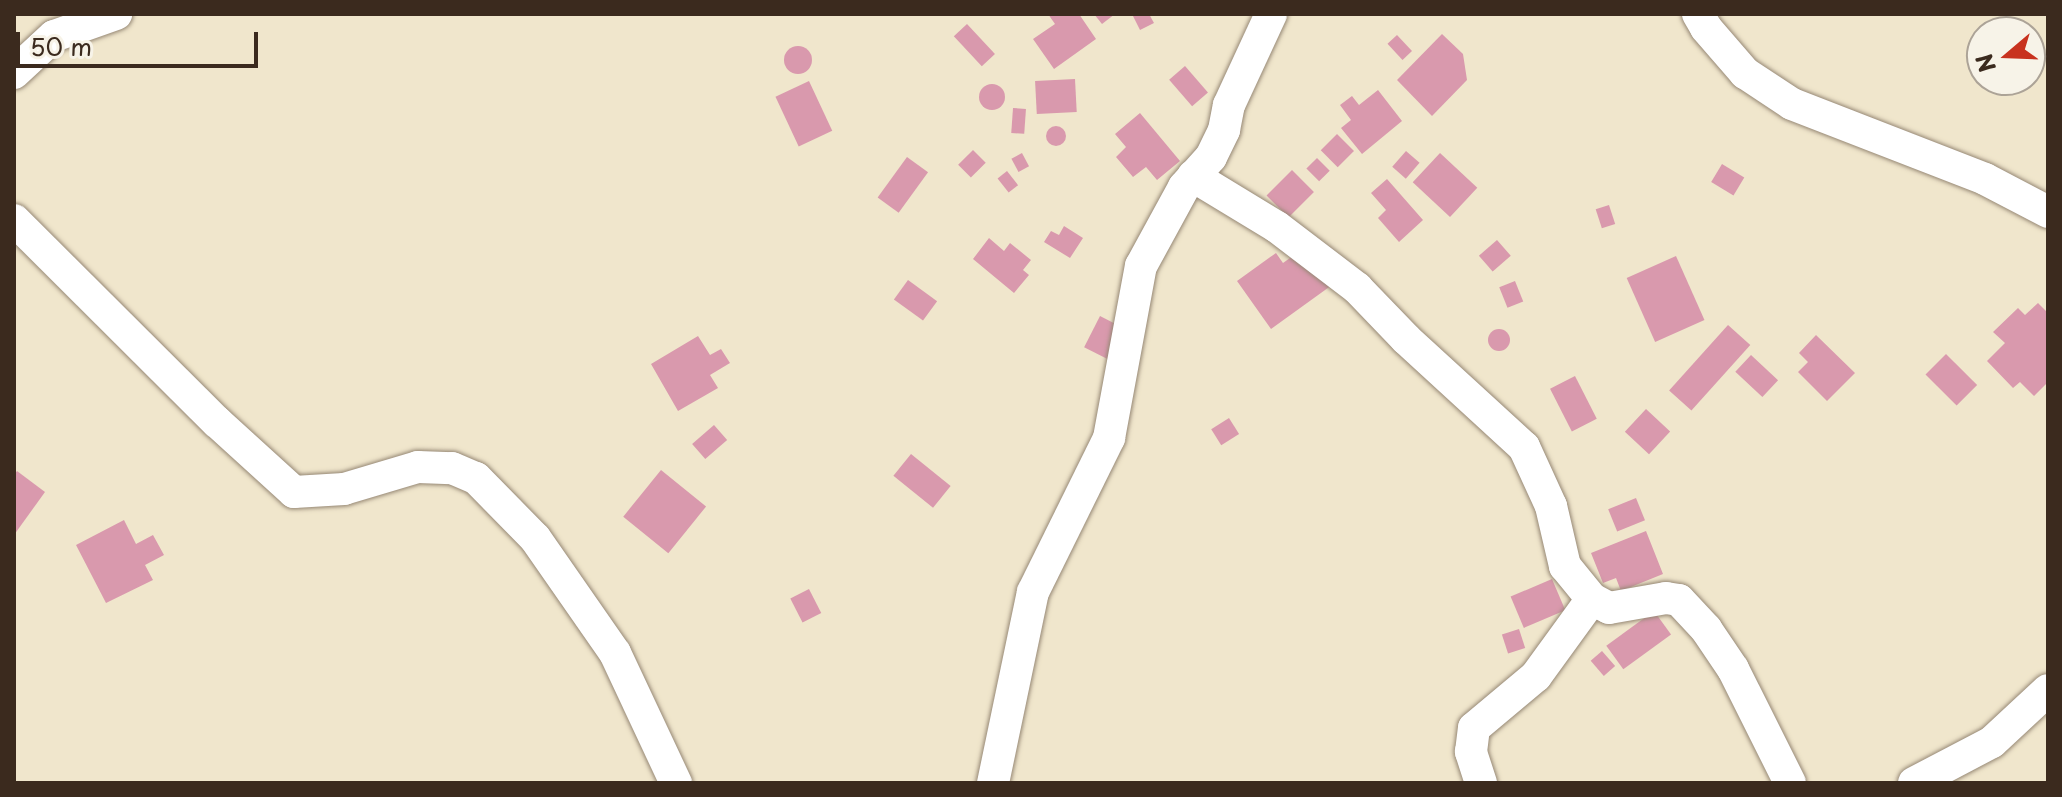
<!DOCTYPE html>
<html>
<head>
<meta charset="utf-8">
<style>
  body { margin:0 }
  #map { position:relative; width:2062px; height:797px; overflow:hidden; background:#f0e6cc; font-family:"Playpen Sans",sans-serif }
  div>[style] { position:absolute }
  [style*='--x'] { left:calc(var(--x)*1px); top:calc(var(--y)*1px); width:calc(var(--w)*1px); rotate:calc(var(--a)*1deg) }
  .building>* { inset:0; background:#d999ad; transform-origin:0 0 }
  .round { border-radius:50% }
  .roads { filter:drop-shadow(0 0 2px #968875) drop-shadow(0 0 2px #968875) }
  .minor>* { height:32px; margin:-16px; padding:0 16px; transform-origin:16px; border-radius:16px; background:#fff }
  span { translate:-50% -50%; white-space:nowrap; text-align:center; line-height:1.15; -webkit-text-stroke:6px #f7f3e8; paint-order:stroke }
  .frame { position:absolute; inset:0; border:16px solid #3b2a1e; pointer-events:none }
  .north { position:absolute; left:1966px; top:16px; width:80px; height:80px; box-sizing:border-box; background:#f7f3e8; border:2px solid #aca397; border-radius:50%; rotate:251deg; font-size:22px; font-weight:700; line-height:32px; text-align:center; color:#3b2a1e }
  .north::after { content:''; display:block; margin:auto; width:28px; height:36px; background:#c8321e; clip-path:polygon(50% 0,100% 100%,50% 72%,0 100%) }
  .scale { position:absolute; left:16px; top:32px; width:242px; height:36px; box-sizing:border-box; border:4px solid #3b2a1e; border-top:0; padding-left:10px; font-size:24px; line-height:28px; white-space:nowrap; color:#3b2a1e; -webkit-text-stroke:6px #f7f3e8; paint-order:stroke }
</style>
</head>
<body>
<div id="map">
  <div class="building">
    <div style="clip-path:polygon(1048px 14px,1079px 14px,1096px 39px,1054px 69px,1033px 39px,1055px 24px)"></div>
    <div style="clip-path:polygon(1094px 14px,1115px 14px,1102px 24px)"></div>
    <div style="clip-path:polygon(1132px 14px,1149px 14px,1154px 23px,1140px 30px)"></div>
    <div style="left:967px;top:24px;width:41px;height:18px;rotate:47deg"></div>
    <div style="clip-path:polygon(1442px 34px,1463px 54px,1467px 80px,1432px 116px,1397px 80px)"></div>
    <div style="left:1397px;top:35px;width:22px;height:13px;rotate:47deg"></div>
    <div class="round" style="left:784px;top:46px;width:28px;height:28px"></div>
    <div style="left:1185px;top:66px;width:35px;height:21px;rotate:49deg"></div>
    <div style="left:1075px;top:79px;width:33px;height:40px;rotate:87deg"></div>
    <div style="left:809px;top:81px;width:55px;height:37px;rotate:65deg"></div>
    <div class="round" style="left:979px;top:84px;width:26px;height:26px"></div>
    <div style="clip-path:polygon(1378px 90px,1402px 121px,1362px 154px,1341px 128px,1351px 120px,1340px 105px,1352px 96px,1359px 105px)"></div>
    <div style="left:1013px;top:108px;width:13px;height:25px;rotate:4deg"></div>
    <div style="clip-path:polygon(1140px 113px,1180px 161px,1157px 180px,1146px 167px,1133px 177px,1116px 157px,1126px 147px,1115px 134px)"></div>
    <div class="round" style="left:1046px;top:126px;width:20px;height:20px"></div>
    <div style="left:1337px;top:134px;width:24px;height:23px;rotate:45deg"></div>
    <div style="left:973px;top:150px;width:18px;height:21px;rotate:45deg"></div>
    <div style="left:1406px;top:151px;width:18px;height:21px;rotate:41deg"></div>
    <div style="left:1022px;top:153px;width:15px;height:12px;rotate:62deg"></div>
    <div style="left:1440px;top:153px;width:51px;height:40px;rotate:43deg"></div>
    <div style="left:907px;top:157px;width:26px;height:50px;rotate:36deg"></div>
    <div style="left:1317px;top:158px;width:18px;height:15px;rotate:45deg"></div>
    <div style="left:1722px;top:164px;width:26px;height:21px;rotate:31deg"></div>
    <div style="left:1292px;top:170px;width:31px;height:36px;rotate:45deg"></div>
    <div style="left:1007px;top:171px;width:18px;height:12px;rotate:52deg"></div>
    <div style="clip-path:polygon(1387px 179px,1423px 220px,1399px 242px,1378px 218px,1386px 210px,1371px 193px)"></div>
    <div style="left:1609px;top:205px;width:20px;height:14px;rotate:72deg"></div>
    <div style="clip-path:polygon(1064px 226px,1083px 238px,1070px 258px,1044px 242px,1051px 231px,1059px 235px)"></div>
    <div style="clip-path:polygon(989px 238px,1004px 251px,1010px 243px,1031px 260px,1023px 270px,1029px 275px,1014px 293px,973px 259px)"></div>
    <div style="left:1497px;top:240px;width:21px;height:24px;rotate:49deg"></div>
    <div style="clip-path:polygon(1276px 253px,1283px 263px,1297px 253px,1332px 285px,1271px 329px,1237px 281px)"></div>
    <div style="left:1676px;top:256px;width:70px;height:54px;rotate:66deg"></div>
    <div style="left:908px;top:280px;width:36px;height:24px;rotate:36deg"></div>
    <div style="left:1515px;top:281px;width:22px;height:17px;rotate:68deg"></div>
    <div style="clip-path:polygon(2038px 303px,2048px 313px,2048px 382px,2034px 396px,2020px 382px,2013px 388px,1987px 361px,2005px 343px,1993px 332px,2018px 308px,2025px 315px)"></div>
    <div style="left:1100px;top:316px;width:29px;height:35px;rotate:27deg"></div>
    <div style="left:1728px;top:325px;width:30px;height:88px;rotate:42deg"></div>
    <div class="round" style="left:1488px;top:329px;width:22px;height:22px"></div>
    <div style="clip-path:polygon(1816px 335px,1855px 373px,1827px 401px,1798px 372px,1808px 362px,1799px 353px)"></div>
    <div style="clip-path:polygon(698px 336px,710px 355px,721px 349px,730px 363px,710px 375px,718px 388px,678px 411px,651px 364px)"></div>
    <div style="left:1946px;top:354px;width:44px;height:29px;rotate:45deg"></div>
    <div style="left:1751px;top:355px;width:37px;height:23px;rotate:43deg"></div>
    <div style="left:1575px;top:376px;width:48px;height:28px;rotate:63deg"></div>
    <div style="left:1646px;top:409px;width:33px;height:31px;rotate:43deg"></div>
    <div style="left:1229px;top:418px;width:19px;height:21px;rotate:58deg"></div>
    <div style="left:714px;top:425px;width:20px;height:29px;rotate:49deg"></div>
    <div style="left:911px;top:454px;width:51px;height:28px;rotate:39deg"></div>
    <div style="left:661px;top:470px;width:58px;height:60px;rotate:39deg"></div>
    <div style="clip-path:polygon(17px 471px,45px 492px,14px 535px,14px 475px)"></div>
    <div style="left:1636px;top:498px;width:24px;height:30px;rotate:68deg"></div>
    <div style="clip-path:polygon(124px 520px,136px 544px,153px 535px,164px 555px,145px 565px,153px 580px,106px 603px,76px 545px)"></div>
    <div style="clip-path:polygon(1646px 531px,1663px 574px,1621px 591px,1616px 578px,1603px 583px,1591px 553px)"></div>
    <div style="left:1552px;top:579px;width:34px;height:45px;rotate:67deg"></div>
    <div style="left:809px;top:589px;width:27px;height:21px;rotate:63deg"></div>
    <div style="left:1654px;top:611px;width:29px;height:59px;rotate:54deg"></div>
    <div style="left:1519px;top:629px;width:20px;height:18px;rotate:72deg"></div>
    <div style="left:1602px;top:651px;width:20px;height:15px;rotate:49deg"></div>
  </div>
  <div class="roads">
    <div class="minor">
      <div style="--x:1698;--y:14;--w:16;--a:60"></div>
      <div style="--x:1706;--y:28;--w:60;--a:49.1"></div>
      <div style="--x:1745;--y:73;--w:56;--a:33.4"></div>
      <div style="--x:1792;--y:104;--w:207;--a:21.2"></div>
      <div style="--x:1985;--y:179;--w:71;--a:27.6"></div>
      <div style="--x:14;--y:73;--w:54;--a:-42.8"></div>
      <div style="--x:54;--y:36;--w:66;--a:-19.5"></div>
      <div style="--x:1193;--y:176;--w:98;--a:31.3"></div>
      <div style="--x:1277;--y:227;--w:101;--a:37.3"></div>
      <div style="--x:1357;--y:288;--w:71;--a:46.1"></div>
      <div style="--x:1406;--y:339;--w:160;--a:42.5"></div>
      <div style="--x:1524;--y:447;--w:65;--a:65.4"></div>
      <div style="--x:1551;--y:506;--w:62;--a:76.9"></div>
      <div style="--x:1565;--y:566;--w:43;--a:50.7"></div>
      <div style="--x:1592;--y:599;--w:19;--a:28"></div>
      <div style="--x:1609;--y:608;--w:58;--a:-10"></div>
      <div style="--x:1666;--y:598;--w:13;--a:9"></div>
      <div style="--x:1679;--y:600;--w:40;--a:47"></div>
      <div style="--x:1706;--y:629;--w:48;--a:56"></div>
      <div style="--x:1733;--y:669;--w:127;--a:63.4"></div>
      <div style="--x:14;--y:220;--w:286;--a:44.9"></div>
      <div style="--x:217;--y:422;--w:104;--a:42.3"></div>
      <div style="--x:294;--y:492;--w:50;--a:-3.4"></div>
      <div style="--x:344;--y:489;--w:77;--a:-16.6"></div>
      <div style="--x:418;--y:467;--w:34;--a:2"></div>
      <div style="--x:452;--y:468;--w:26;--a:23"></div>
      <div style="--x:476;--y:478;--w:84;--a:45.5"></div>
      <div style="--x:535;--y:538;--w:140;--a:55.2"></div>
      <div style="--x:615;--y:653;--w:144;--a:64.9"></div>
      <div style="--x:993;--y:783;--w:195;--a:-78.2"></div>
      <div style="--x:1033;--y:592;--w:172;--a:-63.7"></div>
      <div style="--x:1109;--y:438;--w:175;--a:-79.5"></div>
      <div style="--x:1141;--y:266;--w:90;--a:-61.4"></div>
      <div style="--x:1184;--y:187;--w:40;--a:-48"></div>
      <div style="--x:1211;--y:157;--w:30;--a:-64"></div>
      <div style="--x:1224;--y:130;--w:25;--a:-79"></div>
      <div style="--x:1229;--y:105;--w:100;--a:-65.2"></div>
      <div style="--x:1481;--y:783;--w:33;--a:-108"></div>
      <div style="--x:1471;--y:752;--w:24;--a:-83"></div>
      <div style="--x:1474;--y:728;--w:81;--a:-40"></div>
      <div style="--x:1536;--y:676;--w:95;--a:-54"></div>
      <div style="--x:1914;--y:783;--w:88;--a:-27.7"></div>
      <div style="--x:1992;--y:742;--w:76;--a:-42.9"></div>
    </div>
  </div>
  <div class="frame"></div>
  <div class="north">N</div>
  <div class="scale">50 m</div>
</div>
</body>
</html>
